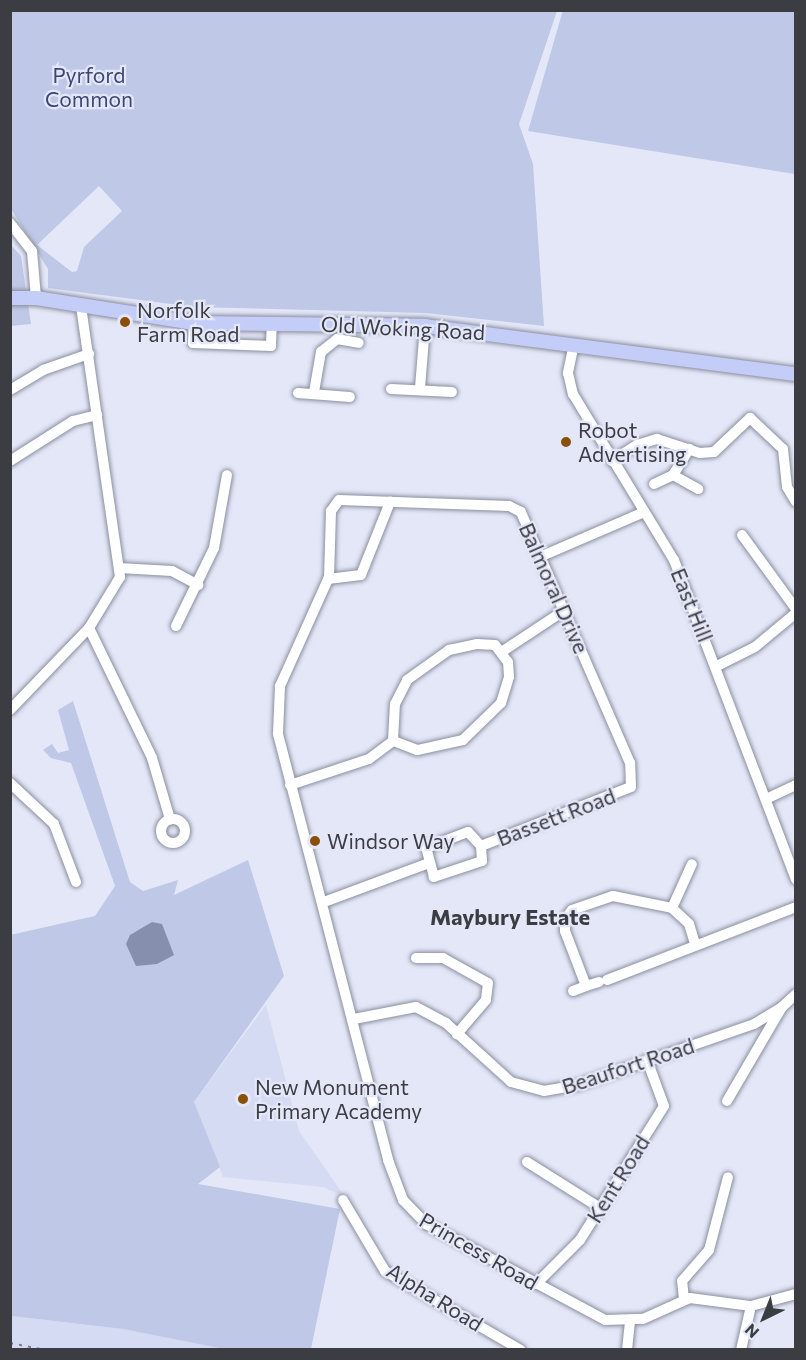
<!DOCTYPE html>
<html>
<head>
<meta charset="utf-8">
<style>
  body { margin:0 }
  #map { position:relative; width:806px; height:1360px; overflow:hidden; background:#e3e7f8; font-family:Commissioner,sans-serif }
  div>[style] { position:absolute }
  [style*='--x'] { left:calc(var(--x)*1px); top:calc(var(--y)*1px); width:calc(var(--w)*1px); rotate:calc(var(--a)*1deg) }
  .built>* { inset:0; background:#d4dbf2 }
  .green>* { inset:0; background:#bfc8e7 }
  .water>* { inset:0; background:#868fad }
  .roads { filter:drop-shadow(0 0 2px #8a8e9d) drop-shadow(0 0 2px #8a8e9d) }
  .minor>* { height:10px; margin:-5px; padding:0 5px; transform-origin:5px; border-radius:5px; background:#fff }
  .minor>.ring { margin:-5px; padding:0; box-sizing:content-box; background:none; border:10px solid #fff; border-radius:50% }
  .major>* { height:14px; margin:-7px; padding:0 7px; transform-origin:7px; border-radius:7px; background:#c3cdf7 }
  .rail>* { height:2px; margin-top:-1px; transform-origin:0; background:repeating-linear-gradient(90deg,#7a7d87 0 3px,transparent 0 9px) }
  .dots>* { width:16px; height:16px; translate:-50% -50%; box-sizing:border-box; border:3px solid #e3e7f8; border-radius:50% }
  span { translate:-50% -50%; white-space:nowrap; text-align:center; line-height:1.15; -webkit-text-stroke:4.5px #e3e7f8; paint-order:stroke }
  .park-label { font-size:21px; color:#3c4673 }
  .poi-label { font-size:21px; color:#3b3d43 }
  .left { translate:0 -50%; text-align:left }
  .street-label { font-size:21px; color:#3b3d43 }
  .neighbourhood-label { font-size:22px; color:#3b3d43; font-weight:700 }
  .frame { position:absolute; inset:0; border:12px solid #3b3d43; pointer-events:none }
  .north { position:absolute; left:734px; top:1288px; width:60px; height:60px; -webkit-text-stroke:4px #e3e7f8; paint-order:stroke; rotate:223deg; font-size:16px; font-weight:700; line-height:24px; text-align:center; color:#3b3d43 }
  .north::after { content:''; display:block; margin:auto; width:21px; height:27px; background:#3b3d43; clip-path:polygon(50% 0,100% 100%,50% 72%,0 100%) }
</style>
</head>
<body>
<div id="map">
  <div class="built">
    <div style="clip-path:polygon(266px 1005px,299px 1131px,345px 1197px,323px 1187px,223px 1177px,194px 1102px)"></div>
    <div style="clip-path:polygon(10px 1316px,123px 1329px,224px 1349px,11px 1349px)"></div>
  </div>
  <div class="green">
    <div style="clip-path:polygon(563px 10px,795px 11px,795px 174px,528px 131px)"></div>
    <div style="clip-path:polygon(evenodd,10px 11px,557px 11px,519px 124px,533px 164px,544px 326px,426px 313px,194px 307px,48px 288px,48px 269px,11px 209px,10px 11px,99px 186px,122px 211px,84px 247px,77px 271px,72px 272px,37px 245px,99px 186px)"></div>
    <div style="clip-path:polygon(10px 244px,21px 256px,31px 324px,11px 326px)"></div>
    <div style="clip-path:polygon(73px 701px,130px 882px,143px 891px,178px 880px,174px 895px,248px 860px,284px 976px,194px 1102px,220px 1167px,198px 1184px,340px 1209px,311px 1349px,224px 1349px,123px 1329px,11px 1316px,10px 935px,95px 916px,115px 886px,71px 763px,51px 758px,43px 750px,52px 744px,58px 753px,69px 750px,58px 710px)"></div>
  </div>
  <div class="water">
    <div style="clip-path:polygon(152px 922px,162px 924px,174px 955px,157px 964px,136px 966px,126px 944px,130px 935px)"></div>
  </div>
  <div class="roads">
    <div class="minor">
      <div style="--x:10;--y:223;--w:36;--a:52"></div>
      <div style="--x:32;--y:251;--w:47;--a:85.1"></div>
      <div style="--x:194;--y:323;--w:20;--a:93"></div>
      <div style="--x:193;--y:343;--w:78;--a:2.2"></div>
      <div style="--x:271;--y:346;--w:23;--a:-88"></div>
      <div style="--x:337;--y:339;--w:22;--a:10"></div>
      <div style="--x:574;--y:344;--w:30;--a:102"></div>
      <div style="--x:568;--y:373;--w:22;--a:77"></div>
      <div style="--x:573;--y:394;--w:194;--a:58.7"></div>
      <div style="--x:674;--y:560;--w:342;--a:69.1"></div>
      <div style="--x:420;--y:388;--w:62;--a:-85.4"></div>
      <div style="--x:391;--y:389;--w:61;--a:2.8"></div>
      <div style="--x:10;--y:390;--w:39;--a:-31"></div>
      <div style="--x:43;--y:370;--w:49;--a:-19.2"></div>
      <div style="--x:314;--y:392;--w:41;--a:-80.1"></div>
      <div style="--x:321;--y:352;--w:21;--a:-39"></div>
      <div style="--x:298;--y:393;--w:52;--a:4.4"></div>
      <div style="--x:10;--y:461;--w:75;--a:-32.4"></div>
      <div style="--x:73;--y:421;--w:25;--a:-14"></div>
      <div style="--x:612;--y:461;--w:30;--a:-33"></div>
      <div style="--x:637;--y:445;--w:21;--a:-17"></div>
      <div style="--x:657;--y:439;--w:45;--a:18"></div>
      <div style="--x:700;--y:453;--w:14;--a:-4"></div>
      <div style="--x:714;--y:452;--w:50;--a:-43.4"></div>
      <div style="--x:750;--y:418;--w:45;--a:43.2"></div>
      <div style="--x:783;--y:449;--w:38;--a:84"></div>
      <div style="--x:787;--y:487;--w:17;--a:59"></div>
      <div style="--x:673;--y:475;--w:29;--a:29"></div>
      <div style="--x:654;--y:484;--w:21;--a:-25"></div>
      <div style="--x:673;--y:475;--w:31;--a:-58"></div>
      <div style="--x:742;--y:535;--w:92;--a:53.9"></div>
      <div style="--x:542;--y:556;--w:111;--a:-23.3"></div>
      <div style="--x:119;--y:568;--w:53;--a:3.2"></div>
      <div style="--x:172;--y:571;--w:30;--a:28"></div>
      <div style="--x:328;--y:579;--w:33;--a:-7"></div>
      <div style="--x:361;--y:575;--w:79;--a:-68.3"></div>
      <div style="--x:176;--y:626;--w:87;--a:-64"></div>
      <div style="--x:214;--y:548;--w:74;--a:-79.9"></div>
      <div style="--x:89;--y:628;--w:144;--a:64.1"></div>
      <div style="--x:152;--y:758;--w:64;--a:73.6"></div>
      <div style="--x:477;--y:644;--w:18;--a:3"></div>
      <div style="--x:495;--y:645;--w:21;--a:53"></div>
      <div style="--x:508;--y:662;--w:15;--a:86"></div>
      <div style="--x:509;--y:677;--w:27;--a:107"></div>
      <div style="--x:501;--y:703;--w:53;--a:135.8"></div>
      <div style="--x:463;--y:740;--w:47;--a:167.7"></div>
      <div style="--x:417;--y:750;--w:26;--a:-159"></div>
      <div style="--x:393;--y:741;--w:37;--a:-87"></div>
      <div style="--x:395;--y:704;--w:27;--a:-63"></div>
      <div style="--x:407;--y:680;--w:52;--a:-35.5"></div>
      <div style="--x:449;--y:650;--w:29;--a:-12"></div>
      <div style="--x:503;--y:651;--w:74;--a:-33.5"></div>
      <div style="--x:717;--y:666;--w:42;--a:-26.6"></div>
      <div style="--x:755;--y:647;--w:53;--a:-39.7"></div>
      <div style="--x:10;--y:710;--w:114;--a:-46.1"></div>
      <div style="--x:89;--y:628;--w:60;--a:-58.7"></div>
      <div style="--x:120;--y:577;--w:274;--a:-98.2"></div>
      <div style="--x:10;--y:783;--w:60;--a:43"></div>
      <div style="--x:54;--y:824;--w:62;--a:69.2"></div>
      <div style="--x:290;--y:785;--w:83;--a:-18.2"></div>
      <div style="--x:369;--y:759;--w:30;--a:-37"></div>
      <div style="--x:766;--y:799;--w:33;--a:-25"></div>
      <div class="ring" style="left:161px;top:819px;width:14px;height:14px"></div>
      <div style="--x:468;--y:832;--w:19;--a:47"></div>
      <div style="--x:481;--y:846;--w:15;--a:86"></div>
      <div style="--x:482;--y:861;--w:51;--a:161.6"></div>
      <div style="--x:434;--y:877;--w:30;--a:-105"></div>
      <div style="--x:426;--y:848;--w:45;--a:-20.9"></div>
      <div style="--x:481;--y:846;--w:161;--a:-21.5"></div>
      <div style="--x:631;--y:787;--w:24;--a:-92"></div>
      <div style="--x:630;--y:763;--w:274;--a:-113.5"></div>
      <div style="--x:521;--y:512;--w:13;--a:-153"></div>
      <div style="--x:509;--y:506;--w:170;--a:-178"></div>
      <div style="--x:339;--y:500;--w:14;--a:126"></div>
      <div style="--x:331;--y:511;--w:66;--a:91.7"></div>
      <div style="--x:329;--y:577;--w:120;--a:114.2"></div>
      <div style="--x:280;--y:686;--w:48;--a:92.4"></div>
      <div style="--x:278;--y:734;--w:440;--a:75.5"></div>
      <div style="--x:388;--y:1160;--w:43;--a:69.4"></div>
      <div style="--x:403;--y:1200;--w:33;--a:46"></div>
      <div style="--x:426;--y:1224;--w:203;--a:28.2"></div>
      <div style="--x:605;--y:1320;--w:38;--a:-2"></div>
      <div style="--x:643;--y:1319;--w:51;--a:-24.1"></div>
      <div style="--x:690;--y:1298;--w:62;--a:7.5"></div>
      <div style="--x:751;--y:1306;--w:47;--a:-14.9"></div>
      <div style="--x:324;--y:902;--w:112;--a:-20.4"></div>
      <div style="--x:672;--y:908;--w:48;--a:-65.6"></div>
      <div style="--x:416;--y:958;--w:27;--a:0"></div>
      <div style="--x:443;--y:958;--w:51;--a:29.1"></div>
      <div style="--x:488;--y:983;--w:17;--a:97"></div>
      <div style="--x:486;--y:1000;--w:45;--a:130.5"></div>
      <div style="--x:607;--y:980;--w:203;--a:-21.1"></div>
      <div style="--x:599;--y:982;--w:14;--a:163"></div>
      <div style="--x:586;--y:986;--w:59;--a:-110.9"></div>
      <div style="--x:565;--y:931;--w:12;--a:-90"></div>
      <div style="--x:565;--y:919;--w:11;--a:-52"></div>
      <div style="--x:572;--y:910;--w:43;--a:-18.9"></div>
      <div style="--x:613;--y:896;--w:60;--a:11.5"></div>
      <div style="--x:672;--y:908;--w:23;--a:43"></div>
      <div style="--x:689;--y:924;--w:21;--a:73"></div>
      <div style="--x:573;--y:991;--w:14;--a:-21"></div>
      <div style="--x:354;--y:1019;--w:63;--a:-11"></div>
      <div style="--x:416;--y:1007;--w:34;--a:28"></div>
      <div style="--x:446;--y:1023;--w:88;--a:42.2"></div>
      <div style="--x:511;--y:1082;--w:34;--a:15"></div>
      <div style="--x:544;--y:1091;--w:35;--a:-10"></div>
      <div style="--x:578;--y:1085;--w:186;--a:-19.1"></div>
      <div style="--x:754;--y:1024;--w:33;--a:-31"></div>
      <div style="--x:727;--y:1101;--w:109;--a:-59.7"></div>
      <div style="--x:782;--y:1007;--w:19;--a:-43"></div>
      <div style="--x:527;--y:1162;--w:86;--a:32.2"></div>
      <div style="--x:343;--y:1200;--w:82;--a:59.4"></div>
      <div style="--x:385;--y:1271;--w:157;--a:30.2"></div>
      <div style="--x:536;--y:1284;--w:62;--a:-45"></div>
      <div style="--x:580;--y:1240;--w:158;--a:-57.9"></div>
      <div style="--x:664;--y:1106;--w:49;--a:-110.3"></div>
      <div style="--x:684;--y:1299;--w:18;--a:-96"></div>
      <div style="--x:682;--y:1281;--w:41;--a:-48.9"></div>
      <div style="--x:709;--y:1250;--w:75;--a:-75.4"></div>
      <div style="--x:627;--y:1350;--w:29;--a:-84"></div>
      <div style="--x:741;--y:1350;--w:45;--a:-77.2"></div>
    </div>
    <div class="major">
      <div style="--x:10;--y:298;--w:26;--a:0"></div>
      <div style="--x:36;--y:298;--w:160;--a:9"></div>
      <div style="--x:194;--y:323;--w:231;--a:0.7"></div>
      <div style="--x:425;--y:326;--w:374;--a:7.4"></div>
    </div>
  </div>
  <div class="rail">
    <div style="--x:10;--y:1343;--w:36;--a:11"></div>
  </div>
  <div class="dots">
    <div style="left:125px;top:322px;background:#894f07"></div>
    <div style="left:566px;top:442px;background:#894f07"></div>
    <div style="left:315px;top:841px;background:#894f07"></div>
    <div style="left:243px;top:1099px;background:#894f07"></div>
  </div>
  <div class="park-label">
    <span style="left:89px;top:87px">Pyrford<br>Common</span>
  </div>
  <div class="poi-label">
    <span class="left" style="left:137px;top:322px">Norfolk<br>Farm Road</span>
    <span class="left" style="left:578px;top:442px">Robot<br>Advertising</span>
    <span class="left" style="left:327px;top:841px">Windsor Way</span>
    <span class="left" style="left:255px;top:1099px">New Monument<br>Primary Academy</span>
  </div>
  <div class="street-label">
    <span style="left:403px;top:328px;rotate:3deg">Old Woking Road</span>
    <span style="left:554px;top:588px;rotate:66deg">Balmoral Drive</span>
    <span style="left:692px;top:605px;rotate:68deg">East Hill</span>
    <span style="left:556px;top:817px;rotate:-21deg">Bassett Road</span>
    <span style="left:628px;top:1066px;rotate:-18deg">Beaufort Road</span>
    <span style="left:618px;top:1179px;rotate:-58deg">Kent Road</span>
    <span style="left:479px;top:1251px;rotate:30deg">Princess Road</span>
    <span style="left:435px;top:1297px;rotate:32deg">Alpha Road</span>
  </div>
  <div class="neighbourhood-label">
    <span style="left:510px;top:917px">Maybury Estate</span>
  </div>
  <div class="frame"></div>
  <div class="north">N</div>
</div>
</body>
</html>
